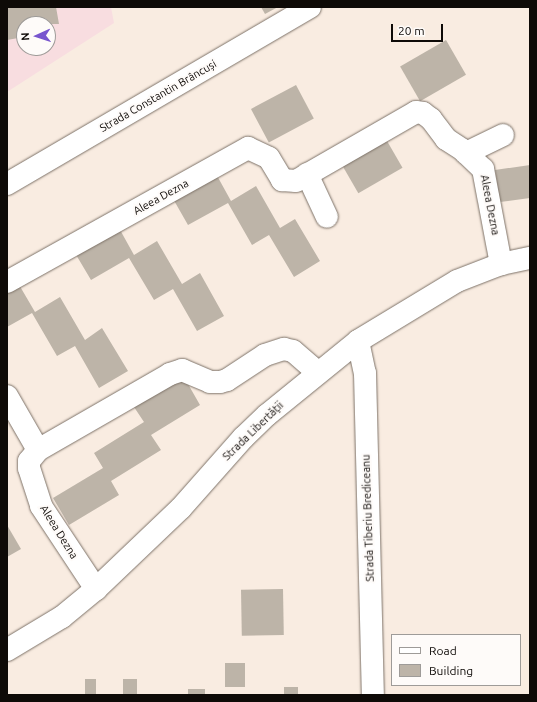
<!DOCTYPE html>
<html>
<head>
<meta charset="utf-8">
<style>
  body { margin:0 }
  #map { position:relative; width:537px; height:702px; overflow:hidden; background:#f9ece1; font-family:Ubuntu,sans-serif }
  div>[style] { position:absolute }
  [style*='--x'] { left:calc(var(--x)*1px); top:calc(var(--y)*1px); width:calc(var(--w)*1px); rotate:calc(var(--a)*1deg) }
  .education>* { inset:0; background:#f8dde0 }
  .building>* { inset:0; background:#bdb4a8; transform-origin:0 0 }
  .roads { filter:drop-shadow(0 0 1px #7d7268) drop-shadow(0 0 1px #7d7268) }
  .minor>* { height:22px; margin:-11px; padding:0 11px; transform-origin:11px; border-radius:11px; background:#fff }
  span { translate:-50% -50%; white-space:nowrap; text-align:center; line-height:1.15; -webkit-text-stroke:4px #fefbf9; paint-order:stroke }
  .street-label { font-size:11px; color:#0e0a07 }
  .frame { position:absolute; inset:0; border:8px solid #0e0a07; pointer-events:none }
  .legend { position:absolute; left:391px; top:634px; width:130px; height:52px; box-sizing:border-box; background:#fefbf9; border:1px solid #9e9b98; margin:0; padding:5px 7px; list-style:none; font-size:12px; color:#0e0a07 }
  .legend li { display:flex; align-items:center; gap:8px; height:20px }
  .legend b { width:20px; border:1px solid #9e9b98 }
  .north { position:absolute; left:16px; top:16px; width:40px; height:40px; box-sizing:border-box; background:#fefbf9; border:1px solid #9e9b98; border-radius:50%; rotate:267deg; font-size:11px; font-weight:700; line-height:16px; text-align:center; color:#0e0a07 }
  .north::after { content:''; display:block; margin:auto; width:14px; height:18px; background:#7855ce; clip-path:polygon(50% 0,100% 100%,50% 72%,0 100%) }
  .scale { position:absolute; left:391px; top:24px; width:52px; height:18px; box-sizing:border-box; border:2px solid #0e0a07; border-top:0; padding-left:5px; font-size:12px; line-height:14px; white-space:nowrap; color:#0e0a07; -webkit-text-stroke:3px #fefbf9; paint-order:stroke }
</style>
</head>
<body>
<div id="map">
  <div class="education">
    <div style="clip-path:polygon(evenodd,7px 7px,111px 7px,114px 23px,7px 92px,7px 7px,24px 24px,48px 24px,48px 48px,24px 48px,24px 24px)"></div>
  </div>
  <div class="building">
    <div style="clip-path:polygon(7px 7px,56px 7px,59px 24px,24px 24px,24px 37px,7px 40px)"></div>
    <div style="clip-path:polygon(261px 7px,278px 7px,265px 14px)"></div>
    <div style="left:446px;top:40px;width:40px;height:53px;rotate:60deg"></div>
    <div style="left:296px;top:85px;width:38px;height:51px;rotate:62deg"></div>
    <div style="left:383px;top:134px;width:39px;height:51px;rotate:60deg"></div>
    <div style="clip-path:polygon(530px 165px,530px 198px,500px 202px,495px 170px)"></div>
    <div style="clip-path:polygon(215px 172px,231px 201px,256px 186px,280px 228px,295px 219px,320px 261px,294px 277px,269px 235px,252px 245px,228px 203px,188px 225px,172px 197px)"></div>
    <div style="clip-path:polygon(119px 228px,134px 255px,157px 241px,182px 284px,200px 273px,224px 316px,197px 331px,173px 289px,154px 300px,129px 258px,91px 280px,75px 253px)"></div>
    <div style="clip-path:polygon(18px 283px,35px 312px,60px 297px,85px 340px,102px 328px,128px 371px,99px 388px,75px 346px,57px 356px,32px 313px,7px 327px,7px 289px)"></div>
    <div style="clip-path:polygon(184px 377px,200px 405px,151px 435px,161px 450px,111px 481px,119px 495px,69px 525px,53px 498px,103px 468px,94px 453px,144px 422px,134px 407px)"></div>
    <div style="clip-path:polygon(7px 525px,21px 549px,7px 557px)"></div>
    <div style="left:283px;top:589px;width:46px;height:42px;rotate:89deg"></div>
    <div style="left:245px;top:663px;width:24px;height:20px;rotate:90deg"></div>
    <div style="left:96px;top:679px;width:16px;height:11px;rotate:90deg"></div>
    <div style="left:123px;top:679px;width:14px;height:16px"></div>
    <div style="left:284px;top:687px;width:14px;height:8px"></div>
    <div style="left:188px;top:689px;width:17px;height:6px"></div>
  </div>
  <div class="roads">
    <div class="minor">
      <div style="--x:466;--y:153;--w:41;--a:-25.9"></div>
      <div style="--x:307;--y:174;--w:47;--a:65.1"></div>
      <div style="--x:7;--y:184;--w:351;--a:-30.3"></div>
      <div style="--x:7;--y:282;--w:276;--a:-29.1"></div>
      <div style="--x:248;--y:148;--w:23;--a:25"></div>
      <div style="--x:269;--y:158;--w:26;--a:59"></div>
      <div style="--x:282;--y:180;--w:14;--a:4"></div>
      <div style="--x:296;--y:181;--w:138;--a:-29.9"></div>
      <div style="--x:416;--y:112;--w:7;--a:8"></div>
      <div style="--x:423;--y:113;--w:10;--a:37"></div>
      <div style="--x:431;--y:119;--w:25;--a:53"></div>
      <div style="--x:446;--y:139;--w:20;--a:33"></div>
      <div style="--x:463;--y:150;--w:28;--a:44"></div>
      <div style="--x:483;--y:169;--w:97;--a:79.3"></div>
      <div style="--x:358;--y:341;--w:33;--a:78"></div>
      <div style="--x:365;--y:373;--w:322;--a:88.6"></div>
      <div style="--x:7;--y:396;--w:62;--a:60.1"></div>
      <div style="--x:38;--y:450;--w:14;--a:129"></div>
      <div style="--x:29;--y:461;--w:7;--a:90"></div>
      <div style="--x:29;--y:468;--w:40;--a:72"></div>
      <div style="--x:41;--y:506;--w:100;--a:56.5"></div>
      <div style="--x:38;--y:450;--w:152;--a:-29.9"></div>
      <div style="--x:170;--y:374;--w:13;--a:-18"></div>
      <div style="--x:182;--y:370;--w:30;--a:23"></div>
      <div style="--x:210;--y:382;--w:10;--a:0"></div>
      <div style="--x:220;--y:382;--w:7;--a:-16"></div>
      <div style="--x:227;--y:380;--w:45;--a:-33.3"></div>
      <div style="--x:265;--y:355;--w:20;--a:-18"></div>
      <div style="--x:284;--y:349;--w:9;--a:13"></div>
      <div style="--x:293;--y:351;--w:33;--a:41"></div>
      <div style="--x:7;--y:650;--w:64;--a:-31"></div>
      <div style="--x:62;--y:617;--w:44;--a:-39.5"></div>
      <div style="--x:96;--y:589;--w:117;--a:-43.6"></div>
      <div style="--x:181;--y:508;--w:94;--a:-48.5"></div>
      <div style="--x:243;--y:438;--w:33;--a:-44"></div>
      <div style="--x:267;--y:415;--w:117;--a:-39.1"></div>
      <div style="--x:358;--y:341;--w:116;--a:-31.2"></div>
      <div style="--x:457;--y:281;--w:47;--a:-21.1"></div>
      <div style="--x:501;--y:264;--w:30;--a:-12"></div>
    </div>
  </div>
  <div class="street-label">
    <span style="left:158px;top:96px;rotate:-30deg">Strada Constantin Brâncuși</span>
    <span style="left:161px;top:197px;rotate:-29deg">Aleea Dezna</span>
    <span style="left:490px;top:205px;rotate:79deg">Aleea Dezna</span>
    <span style="left:253px;top:431px;rotate:-44deg">Strada Libertății</span>
    <span style="left:368px;top:518px;rotate:-92deg">Strada Tiberiu Brediceanu</span>
    <span style="left:59px;top:532px;rotate:58deg">Aleea Dezna</span>
  </div>
  <div class="frame"></div>
  <ul class="legend">
  <li><b style="height:5px;background:#fff"></b>Road</li>
  <li><b style="height:11px;background:#bdb4a8"></b>Building</li>
  </ul>
  <div class="north">N</div>
  <div class="scale">20 m</div>
</div>
</body>
</html>
